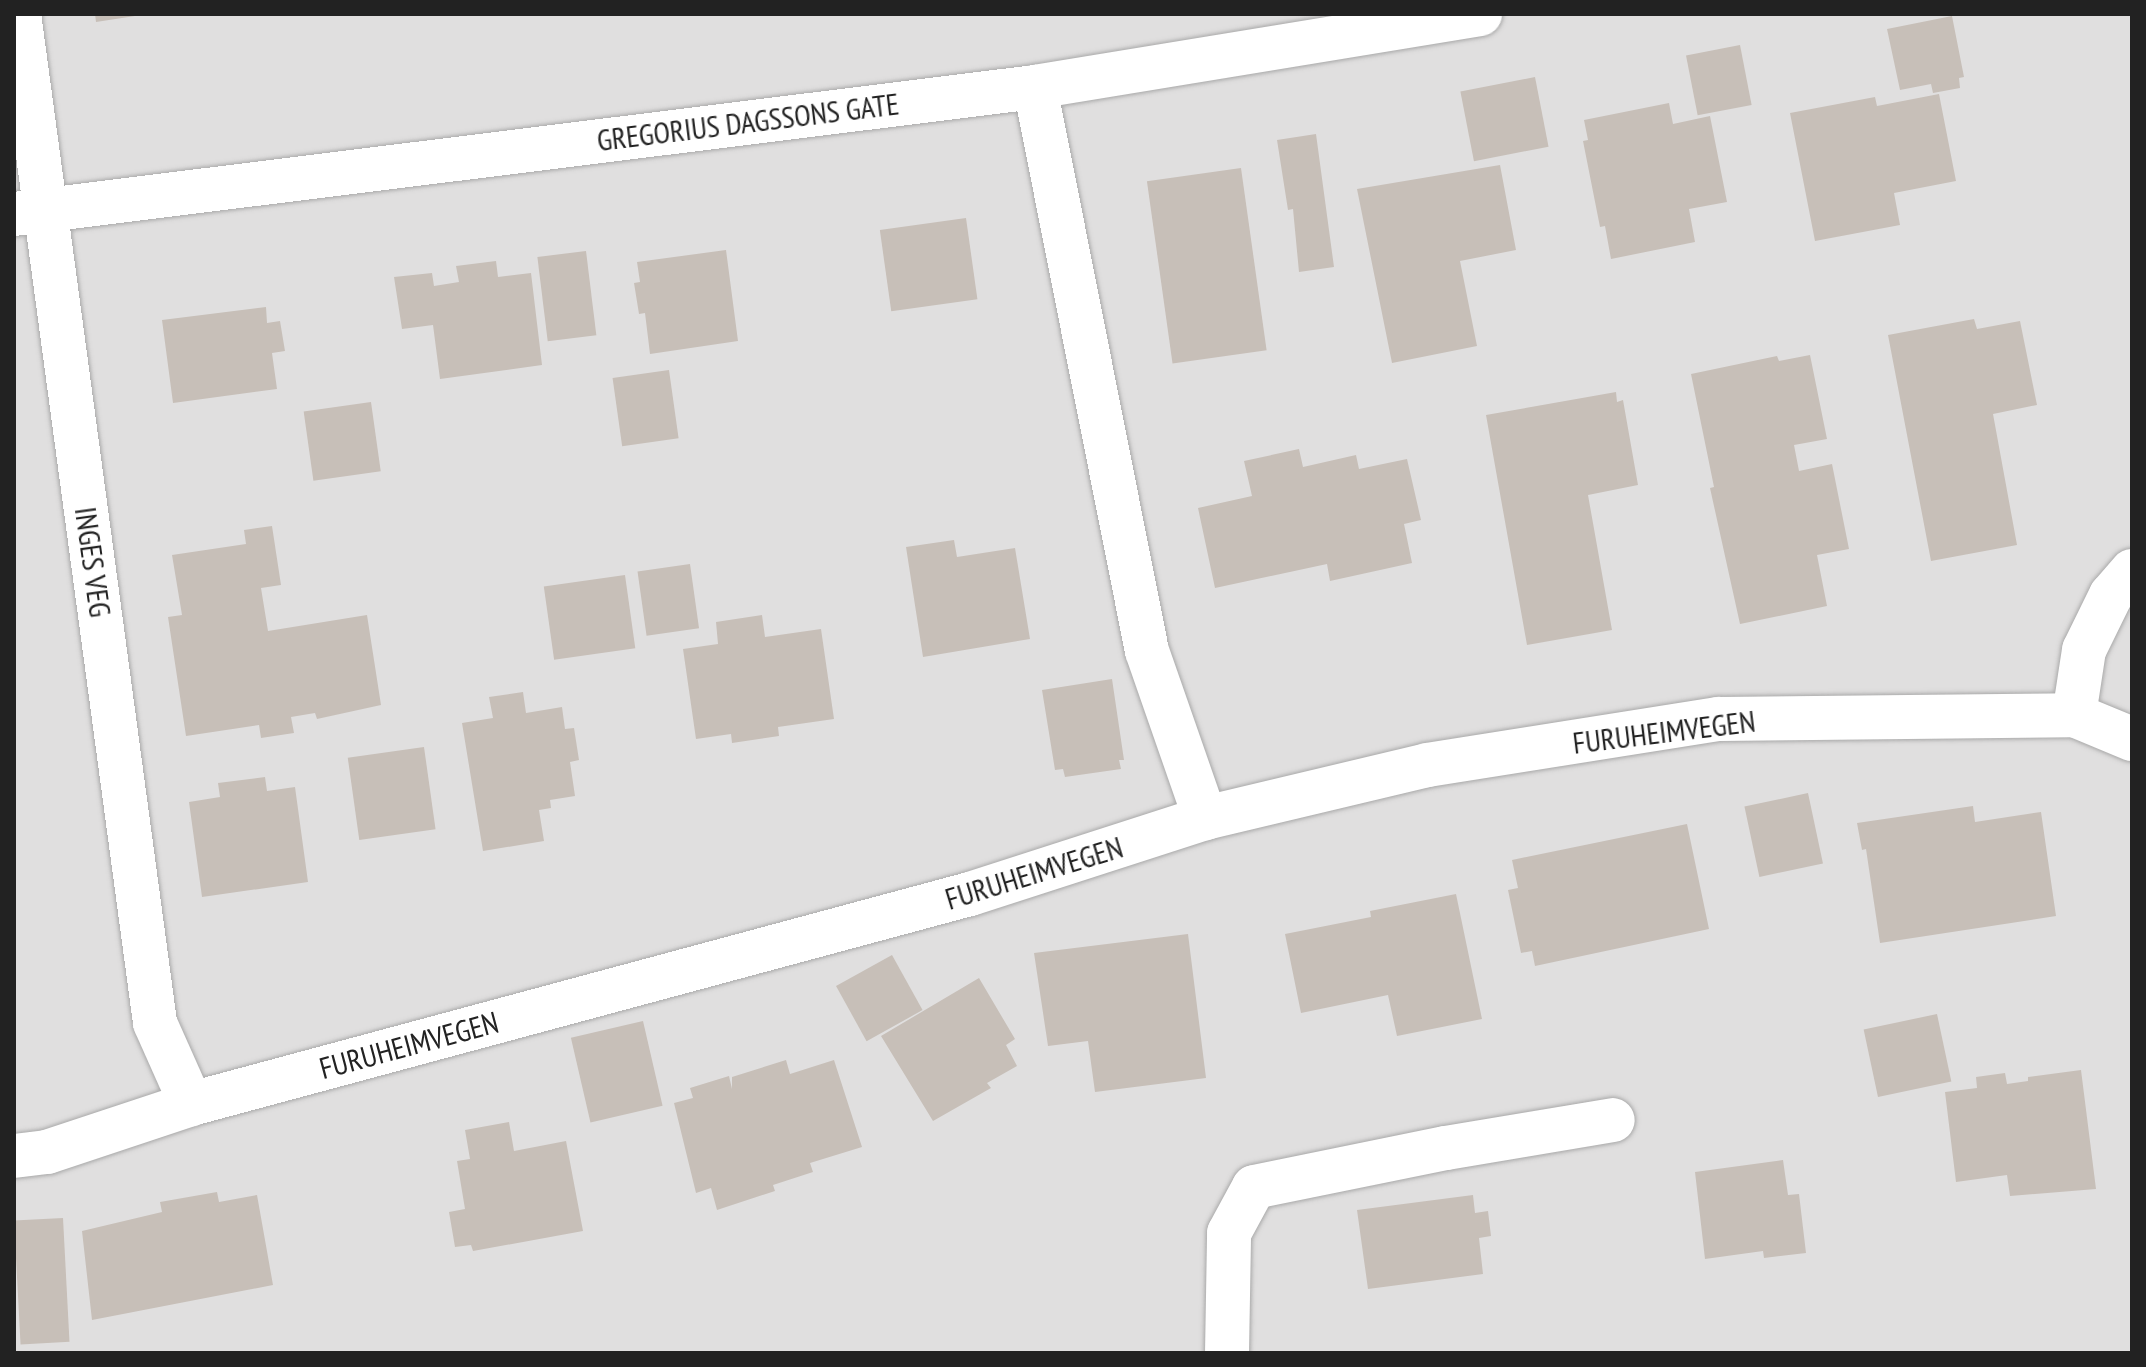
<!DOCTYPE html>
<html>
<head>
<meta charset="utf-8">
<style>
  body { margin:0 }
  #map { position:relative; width:2146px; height:1367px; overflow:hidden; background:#f2efe9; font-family:"PT Sans Narrow",sans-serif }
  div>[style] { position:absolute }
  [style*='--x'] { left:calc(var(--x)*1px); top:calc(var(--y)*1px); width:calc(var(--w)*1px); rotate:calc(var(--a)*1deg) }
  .residential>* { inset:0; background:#e0dfdf; transform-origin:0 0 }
  .building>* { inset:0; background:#c7bfb8; transform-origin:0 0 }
  .roads { filter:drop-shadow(0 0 2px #a9a9a9) drop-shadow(0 0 2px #a9a9a9) }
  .street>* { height:44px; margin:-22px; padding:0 22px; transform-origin:22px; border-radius:22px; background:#fff }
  span { translate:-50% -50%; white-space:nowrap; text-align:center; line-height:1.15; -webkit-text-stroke:7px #fff; paint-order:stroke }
  .street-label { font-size:30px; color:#222 }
  .frame { position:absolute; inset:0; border:16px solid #222; pointer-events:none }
</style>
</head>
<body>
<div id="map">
  <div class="residential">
    <div style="left:14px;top:14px;width:2118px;height:1339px"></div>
  </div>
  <div class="building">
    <div style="clip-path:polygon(95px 14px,135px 14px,135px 16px,96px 22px)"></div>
    <div style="clip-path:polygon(1952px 16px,1964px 77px,1959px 78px,1960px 88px,1933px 93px,1931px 84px,1900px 90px,1887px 29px)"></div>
    <div style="left:1740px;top:45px;width:61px;height:55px;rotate:79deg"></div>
    <div style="left:1535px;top:77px;width:71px;height:76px;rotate:79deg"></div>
    <div style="clip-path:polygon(1939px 94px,1956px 181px,1894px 193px,1900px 225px,1815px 241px,1790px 113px,1875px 97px,1877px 106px)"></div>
    <div style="clip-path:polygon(1669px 103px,1673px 124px,1710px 116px,1727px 202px,1689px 209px,1695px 242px,1611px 259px,1605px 226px,1600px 227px,1583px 141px,1588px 140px,1584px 120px)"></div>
    <div style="clip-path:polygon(1316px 134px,1334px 267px,1299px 272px,1293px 209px,1288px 210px,1277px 140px)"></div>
    <div style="clip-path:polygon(1500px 165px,1516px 250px,1460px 261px,1477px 346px,1392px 363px,1357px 189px)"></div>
    <div style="left:1241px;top:168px;width:184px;height:95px;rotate:82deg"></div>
    <div style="left:966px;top:218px;width:82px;height:87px;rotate:82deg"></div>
    <div style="clip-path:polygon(726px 250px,738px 341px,650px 354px,645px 313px,639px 314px,634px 283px,640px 282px,637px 262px)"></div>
    <div style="left:586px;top:251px;width:85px;height:49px;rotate:83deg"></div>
    <div style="clip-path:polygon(496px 261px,498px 277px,531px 273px,542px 365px,440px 379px,433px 325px,402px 329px,394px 277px,432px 273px,434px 286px,459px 282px,456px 266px)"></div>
    <div style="clip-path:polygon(266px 307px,267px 323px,280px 321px,285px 351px,272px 353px,277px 389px,173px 403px,162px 320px)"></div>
    <div style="clip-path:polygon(1974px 319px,1977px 329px,2020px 321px,2037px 405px,1993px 414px,2017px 545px,1931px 561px,1888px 335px)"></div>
    <div style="clip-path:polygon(1810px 355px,1827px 439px,1794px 445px,1799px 471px,1832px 464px,1849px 549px,1817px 555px,1827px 606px,1740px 624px,1710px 488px,1714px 487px,1691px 374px,1777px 356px,1779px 361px)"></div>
    <div style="left:669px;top:370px;width:69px;height:57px;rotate:82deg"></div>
    <div style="clip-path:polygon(1616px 392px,1617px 402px,1623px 400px,1638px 485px,1588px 495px,1612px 630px,1527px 645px,1486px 415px)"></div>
    <div style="left:371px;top:402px;width:70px;height:68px;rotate:82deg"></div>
    <div style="clip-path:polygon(1299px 449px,1303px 467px,1356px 455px,1359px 469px,1407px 459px,1421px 520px,1404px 524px,1412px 563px,1330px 581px,1327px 564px,1215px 588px,1198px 508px,1252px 496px,1244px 461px)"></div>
    <div style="clip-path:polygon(272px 526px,281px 585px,261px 588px,268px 631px,367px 615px,381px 705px,317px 719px,315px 713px,291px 717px,294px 733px,261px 738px,259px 725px,186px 736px,168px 617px,182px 615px,172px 555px,246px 544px,244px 530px)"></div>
    <div style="clip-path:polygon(954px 540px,957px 557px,1015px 548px,1030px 639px,923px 657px,906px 547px)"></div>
    <div style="left:690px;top:564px;width:65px;height:53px;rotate:82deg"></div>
    <div style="left:625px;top:575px;width:74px;height:82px;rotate:82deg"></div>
    <div style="clip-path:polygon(762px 615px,765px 637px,821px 629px,834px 719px,778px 727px,779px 736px,732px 743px,731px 734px,696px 739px,683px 649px,718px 644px,716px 622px)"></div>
    <div style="clip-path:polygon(1112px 679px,1124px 760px,1119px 760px,1121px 769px,1065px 777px,1063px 769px,1055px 770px,1042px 690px)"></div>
    <div style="clip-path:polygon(523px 692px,526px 713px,562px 707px,565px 729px,574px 728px,579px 760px,570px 762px,575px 796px,550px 800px,551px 808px,539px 810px,544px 841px,483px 851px,462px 723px,493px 718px,489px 697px)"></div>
    <div style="left:424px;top:747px;width:83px;height:77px;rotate:82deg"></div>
    <div style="clip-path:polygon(265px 777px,267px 791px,295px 787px,308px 882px,202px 897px,189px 802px,220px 797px,218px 783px)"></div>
    <div style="left:1808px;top:793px;width:72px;height:65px;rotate:78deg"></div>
    <div style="clip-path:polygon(1973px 806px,1975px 822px,2041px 812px,2056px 916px,1880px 943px,1866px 849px,1862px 850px,1857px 823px)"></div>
    <div style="clip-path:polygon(1687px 824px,1709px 929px,1535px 966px,1532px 951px,1521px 953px,1508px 890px,1518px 888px,1512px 860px)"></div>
    <div style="clip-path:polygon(1456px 894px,1482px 1019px,1397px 1036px,1388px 995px,1301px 1013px,1285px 934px,1371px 917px,1370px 911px)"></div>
    <div style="clip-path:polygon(1188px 934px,1206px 1078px,1095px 1092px,1088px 1041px,1048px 1046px,1034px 953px)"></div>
    <div style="left:892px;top:955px;width:63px;height:64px;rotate:61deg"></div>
    <div style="clip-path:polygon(979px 978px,1015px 1039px,1006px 1045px,1017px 1066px,987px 1083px,991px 1088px,933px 1121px,881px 1036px)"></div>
    <div style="left:1937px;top:1014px;width:69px;height:75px;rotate:78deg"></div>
    <div style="left:643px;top:1021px;width:87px;height:74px;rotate:77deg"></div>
    <div style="clip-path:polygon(786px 1060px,790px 1074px,834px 1060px,862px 1147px,810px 1163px,813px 1172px,773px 1185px,775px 1191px,717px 1210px,711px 1188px,696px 1193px,674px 1103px,693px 1098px,690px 1088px,729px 1076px,732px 1089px,732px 1077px)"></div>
    <div style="clip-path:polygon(2081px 1070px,2096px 1189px,2010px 1196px,2007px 1175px,1956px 1182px,1945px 1092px,1977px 1088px,1976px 1077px,2005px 1073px,2007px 1084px,2028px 1081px,2028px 1077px)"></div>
    <div style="clip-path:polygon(509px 1122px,514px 1151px,566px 1141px,583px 1231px,473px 1251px,471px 1245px,455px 1247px,449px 1212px,465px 1209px,457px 1161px,470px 1159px,465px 1130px)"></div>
    <div style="clip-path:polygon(1783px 1160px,1788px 1195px,1799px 1194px,1806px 1253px,1764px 1258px,1763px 1251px,1705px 1259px,1695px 1172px)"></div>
    <div style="clip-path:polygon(217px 1192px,219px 1202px,257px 1195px,273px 1285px,92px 1320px,82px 1231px,162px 1212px,160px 1202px)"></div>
    <div style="clip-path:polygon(1473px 1195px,1475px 1213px,1488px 1211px,1491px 1236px,1479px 1238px,1483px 1274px,1368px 1289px,1357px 1210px)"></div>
    <div style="left:63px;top:1218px;width:124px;height:49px;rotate:87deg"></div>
  </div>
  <div class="roads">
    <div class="street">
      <div style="--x:19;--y:14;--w:1018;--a:82.32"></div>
      <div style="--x:155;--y:1023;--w:89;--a:66"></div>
      <div style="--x:1035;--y:87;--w:575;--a:78.77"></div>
      <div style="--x:1147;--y:651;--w:177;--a:70.8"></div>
      <div style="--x:14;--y:214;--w:1029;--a:-7.09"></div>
      <div style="--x:1035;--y:87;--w:451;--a:-9.3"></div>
      <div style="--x:2132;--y:571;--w:32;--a:131"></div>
      <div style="--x:2111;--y:595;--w:61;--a:116.1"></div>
      <div style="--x:2084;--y:650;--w:66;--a:98.7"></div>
      <div style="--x:2074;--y:715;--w:63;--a:22.5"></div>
      <div style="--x:14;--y:1156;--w:33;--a:-7"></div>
      <div style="--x:47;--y:1152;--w:152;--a:-18.4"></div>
      <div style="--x:191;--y:1104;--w:807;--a:-15.09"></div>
      <div style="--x:970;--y:894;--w:247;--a:-17.9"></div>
      <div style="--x:1205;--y:818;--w:228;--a:-13.4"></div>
      <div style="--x:1427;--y:765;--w:295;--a:-9"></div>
      <div style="--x:1718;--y:719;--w:356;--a:-0.6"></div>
      <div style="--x:1227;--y:1353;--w:120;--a:-89"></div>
      <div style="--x:1229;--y:1233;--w:52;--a:-61.5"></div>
      <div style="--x:1254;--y:1187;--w:196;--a:-11.5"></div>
      <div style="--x:1446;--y:1148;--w:169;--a:-9.5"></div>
    </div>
  </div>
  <div class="street-label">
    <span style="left:748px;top:122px;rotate:-7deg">GREGORIUS DAGSSONS GATE</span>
    <span style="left:93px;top:562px;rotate:82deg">INGES VEG</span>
    <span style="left:1664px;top:732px;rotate:-7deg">FURUHEIMVEGEN</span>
    <span style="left:1034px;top:873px;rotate:-17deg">FURUHEIMVEGEN</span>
    <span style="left:409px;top:1045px;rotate:-15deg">FURUHEIMVEGEN</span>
  </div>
  <div class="frame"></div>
</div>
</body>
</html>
